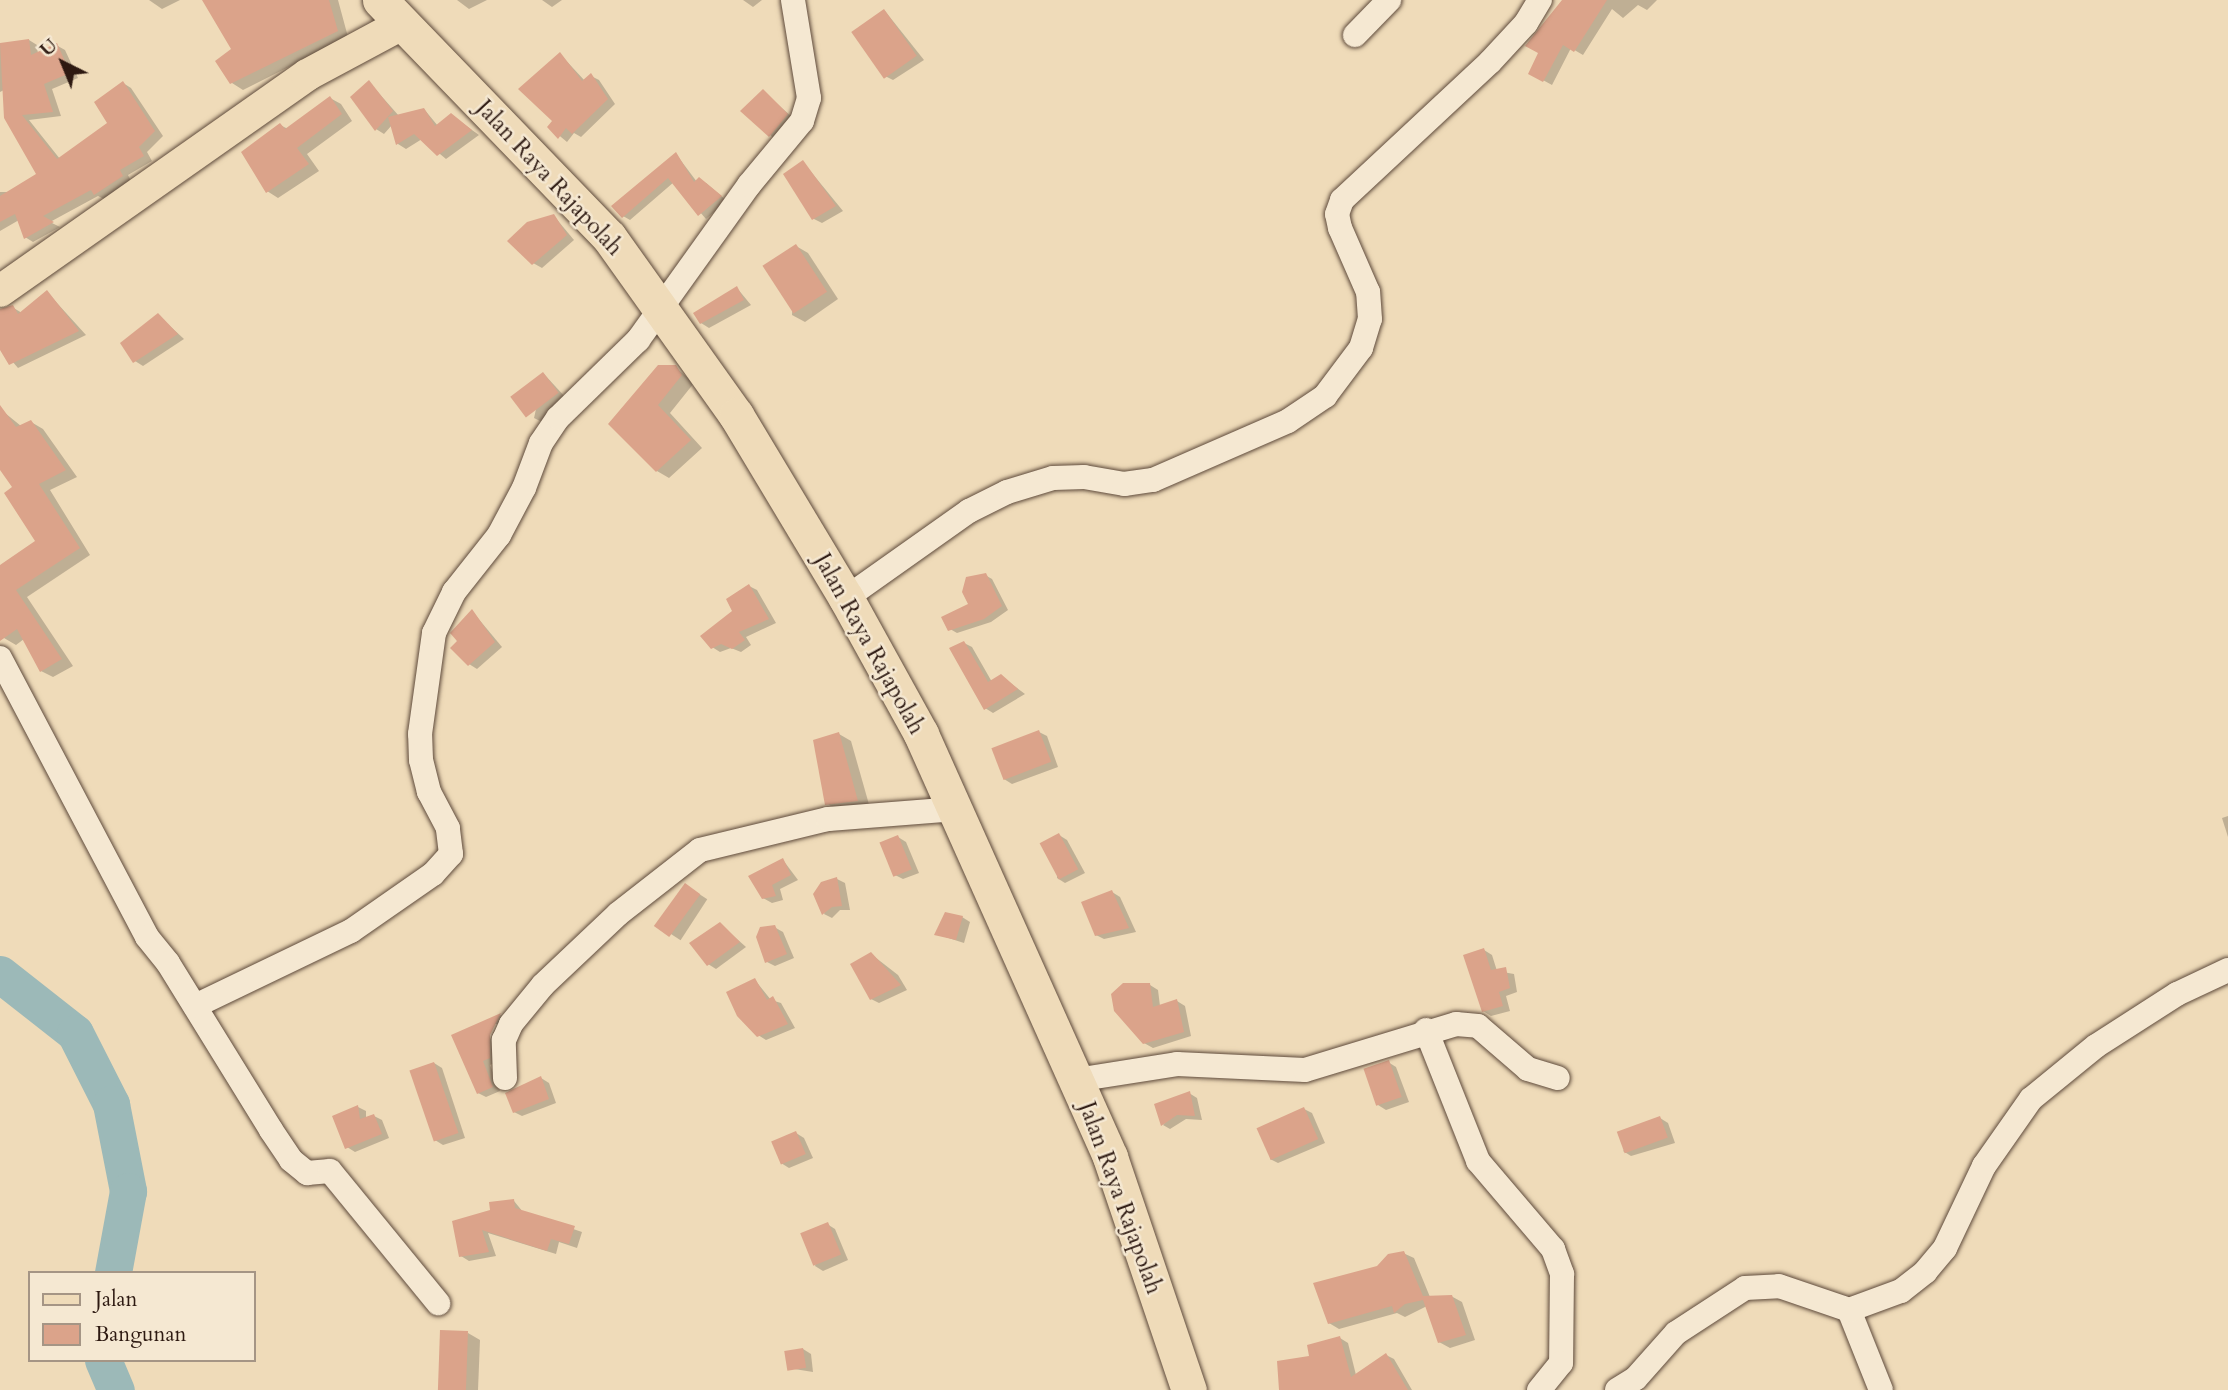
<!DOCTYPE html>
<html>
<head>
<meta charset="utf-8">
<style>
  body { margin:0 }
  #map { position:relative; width:2228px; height:1390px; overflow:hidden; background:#efdbb9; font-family:Cardo,serif }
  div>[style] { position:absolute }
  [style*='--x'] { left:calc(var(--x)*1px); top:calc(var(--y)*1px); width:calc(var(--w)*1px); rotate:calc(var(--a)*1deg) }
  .shadow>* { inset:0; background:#0003; transform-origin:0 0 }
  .river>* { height:37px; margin:-18.5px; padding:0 18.5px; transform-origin:18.5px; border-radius:18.5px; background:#9cb9b8 }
  .building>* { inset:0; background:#dba38a; transform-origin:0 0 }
  .roads { filter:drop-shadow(0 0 2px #5e4a3b) drop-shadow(0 0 2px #5e4a3b) }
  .minor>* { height:24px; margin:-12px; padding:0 12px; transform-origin:12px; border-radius:12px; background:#f5e8d2 }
  .major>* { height:32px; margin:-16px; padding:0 16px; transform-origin:16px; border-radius:16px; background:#efdbb9 }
  .highway>* { height:35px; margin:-17.5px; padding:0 17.5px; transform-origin:17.5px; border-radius:17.5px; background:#efdbb9 }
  span { translate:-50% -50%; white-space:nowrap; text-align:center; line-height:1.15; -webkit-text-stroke:5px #f5e8d2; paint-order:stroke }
  .street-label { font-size:23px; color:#2d1911 }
  .legend { position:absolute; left:28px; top:1271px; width:228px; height:91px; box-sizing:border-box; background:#f5e8d2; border:2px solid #a59585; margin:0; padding:9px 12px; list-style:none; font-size:21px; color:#2d1911 }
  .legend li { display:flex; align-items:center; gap:14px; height:35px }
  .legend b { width:35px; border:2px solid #a59585 }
  .north { position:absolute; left:28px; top:28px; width:70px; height:70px; -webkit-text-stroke:5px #f5e8d2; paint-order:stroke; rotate:317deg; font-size:19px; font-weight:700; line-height:28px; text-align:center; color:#2d1911 }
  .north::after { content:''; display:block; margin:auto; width:24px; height:32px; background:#2d1911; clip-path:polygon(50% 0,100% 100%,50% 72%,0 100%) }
</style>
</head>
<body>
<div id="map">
  <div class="shadow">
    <div style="clip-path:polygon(149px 0,180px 0,162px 9px)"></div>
    <div style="clip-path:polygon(212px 0,338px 0,348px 37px,243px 90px,232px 83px,233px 50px)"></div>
    <div style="clip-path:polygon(457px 0,487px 0,469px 9px)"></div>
    <div style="clip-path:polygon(542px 0,562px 0,552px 7px)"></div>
    <div style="clip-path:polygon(743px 0,762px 0,753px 7px)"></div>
    <div style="clip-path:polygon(1564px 0,1657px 0,1647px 10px,1638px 5px,1623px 18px,1612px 9px,1583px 55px,1571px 48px,1552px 85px,1530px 73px)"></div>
    <div style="clip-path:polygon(885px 11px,924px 60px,893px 80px,885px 76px)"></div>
    <div style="clip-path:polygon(29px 40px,37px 45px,38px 54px,56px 45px,65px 50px,78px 78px,52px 89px,61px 116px,29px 120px,60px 159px,109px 124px,123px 83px,131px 88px,163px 136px,147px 152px,152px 161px,128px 175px,131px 181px,104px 199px,98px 196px,50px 222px,60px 227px,33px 242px,25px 237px,19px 220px,0 231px,0 192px,10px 192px,38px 175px,6px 89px,0 92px,0 44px)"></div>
    <div style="clip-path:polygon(560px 54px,585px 81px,591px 76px,599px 80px,615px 104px,581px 137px,574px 133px,567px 142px,549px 127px,555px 121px)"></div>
    <div style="clip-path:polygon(369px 82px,399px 116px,424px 109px,438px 126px,451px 115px,479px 135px,446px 159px,422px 139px,406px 149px,398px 144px,392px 125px,384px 134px,376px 129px)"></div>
    <div style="left:763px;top:91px;width:43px;height:28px;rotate:42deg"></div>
    <div style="clip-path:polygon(330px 98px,341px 104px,352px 121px,307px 154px,319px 171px,278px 198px,267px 191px,280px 125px,288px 129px)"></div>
    <div style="clip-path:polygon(676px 154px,697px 182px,706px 183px,727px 201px,706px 219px,674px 182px,630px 220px,623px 216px)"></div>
    <div style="clip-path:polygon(803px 162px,843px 211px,822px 223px,814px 219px)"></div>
    <div style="clip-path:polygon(554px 216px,574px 240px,542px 268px,533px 263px)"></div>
    <div style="clip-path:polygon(796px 246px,808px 253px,838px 299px,805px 322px,792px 315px)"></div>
    <div style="clip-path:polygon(737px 288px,751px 305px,709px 328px,701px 323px)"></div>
    <div style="clip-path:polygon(47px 292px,86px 335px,18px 368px,0 347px,0 313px,12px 307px,22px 313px)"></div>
    <div style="clip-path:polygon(159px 316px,184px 339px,143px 366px,135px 361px)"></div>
    <div style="clip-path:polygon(658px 367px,675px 367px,694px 383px,670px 413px,702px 448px,669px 478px,657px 471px)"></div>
    <div style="clip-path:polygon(544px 374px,566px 398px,542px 422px,534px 418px)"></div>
    <div style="clip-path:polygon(5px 413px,21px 426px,31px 422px,43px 429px,77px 477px,50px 490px,90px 555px,27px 597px,73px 666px,53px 677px,41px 671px,24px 639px,16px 645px,4px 638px,0 629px,0 568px,38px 541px,15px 487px,0 467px,0 418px)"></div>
    <div style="clip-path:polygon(985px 575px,992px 579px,1008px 610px,991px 622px,957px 633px,950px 629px,971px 604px)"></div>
    <div style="clip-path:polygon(749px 586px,757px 590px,776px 623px,746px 637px,751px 645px,741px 652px,731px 648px,720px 652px,712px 647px)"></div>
    <div style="clip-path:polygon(472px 611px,502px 647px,477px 669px,469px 664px,453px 633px)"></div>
    <div style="clip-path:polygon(964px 643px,972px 647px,992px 682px,1001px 676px,1025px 694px,993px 713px,985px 708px)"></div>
    <div style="clip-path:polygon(1039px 732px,1047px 736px,1058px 767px,1012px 784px,1004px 779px)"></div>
    <div style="clip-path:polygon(839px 734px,851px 741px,870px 808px,839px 811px,826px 803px)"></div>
    <div style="clip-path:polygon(2228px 816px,2228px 837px,2222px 818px)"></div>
    <div style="clip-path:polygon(1059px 835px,1067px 840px,1085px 873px,1065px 883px,1057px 878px)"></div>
    <div style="clip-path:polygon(898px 837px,906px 842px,919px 873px,903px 879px,895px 875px)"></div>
    <div style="clip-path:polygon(783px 860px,798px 880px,780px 889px,783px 900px,772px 903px,763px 898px)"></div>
    <div style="clip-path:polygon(837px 879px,845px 883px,850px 910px,840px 910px,832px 918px,824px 914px)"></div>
    <div style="left:693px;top:890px;width:17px;height:49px;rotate:33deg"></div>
    <div style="clip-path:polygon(1112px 892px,1120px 897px,1136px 932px,1104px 939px,1096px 935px)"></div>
    <div style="clip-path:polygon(962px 917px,970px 922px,964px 943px,936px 934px)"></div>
    <div style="clip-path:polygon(720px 924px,746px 947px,716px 969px,708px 964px)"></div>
    <div style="clip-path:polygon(774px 927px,783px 932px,794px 958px,775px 966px,767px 962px)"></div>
    <div style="clip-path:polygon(1484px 950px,1492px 955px,1497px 971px,1514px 974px,1517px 992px,1506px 996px,1510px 1011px,1491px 1016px,1483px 1011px)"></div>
    <div style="clip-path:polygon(871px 954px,898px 975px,907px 990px,879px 1003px,871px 999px)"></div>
    <div style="clip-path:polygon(755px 980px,771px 1000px,781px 1003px,795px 1028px,766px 1040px,758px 1035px)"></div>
    <div style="clip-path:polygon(1150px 985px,1158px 990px,1160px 1006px,1177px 1001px,1185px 1006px,1191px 1036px,1153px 1048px,1144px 1043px)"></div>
    <div style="clip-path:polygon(evenodd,501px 1015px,508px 1019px,497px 1062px,490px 1065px,500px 1091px,486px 1097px,478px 1093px,454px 1036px,501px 1015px,494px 1024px,498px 1024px,488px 1043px,485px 1042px,494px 1024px)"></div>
    <div style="clip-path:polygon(1388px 1062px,1396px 1067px,1409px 1102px,1386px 1110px,1378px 1105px)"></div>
    <div style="clip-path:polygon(434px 1063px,442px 1068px,465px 1138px,443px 1145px,435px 1140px)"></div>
    <div style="clip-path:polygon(541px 1078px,549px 1083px,556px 1103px,522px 1116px,514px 1112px)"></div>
    <div style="clip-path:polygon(1189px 1093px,1197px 1098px,1202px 1120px,1186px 1119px,1170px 1129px,1163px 1125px)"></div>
    <div style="clip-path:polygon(358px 1107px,366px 1111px,366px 1119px,374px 1116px,382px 1120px,389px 1138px,355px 1152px,347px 1147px)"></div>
    <div style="clip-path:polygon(1304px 1109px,1312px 1113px,1325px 1143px,1278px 1163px,1270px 1159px)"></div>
    <div style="clip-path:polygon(1660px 1118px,1668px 1123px,1675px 1143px,1631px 1156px,1623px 1151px)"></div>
    <div style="clip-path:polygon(796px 1133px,804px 1138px,813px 1158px,789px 1168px,781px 1163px)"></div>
    <div style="clip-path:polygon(514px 1201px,523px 1212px,582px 1232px,577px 1248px,559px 1242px,556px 1254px,488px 1233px,496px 1256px,469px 1261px,461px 1256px,492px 1212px)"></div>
    <div style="clip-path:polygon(827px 1224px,835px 1229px,848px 1260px,823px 1271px,815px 1266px)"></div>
    <div style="clip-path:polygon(1403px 1253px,1414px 1258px,1430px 1297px,1451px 1296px,1462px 1302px,1475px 1340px,1450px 1348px,1439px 1342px,1427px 1306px,1405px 1317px,1397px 1313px,1339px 1329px,1329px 1323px,1378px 1268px)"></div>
    <div style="clip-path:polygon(468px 1333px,480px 1340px,478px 1390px,440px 1390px)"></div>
    <div style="clip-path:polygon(1340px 1338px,1348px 1343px,1356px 1375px,1386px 1355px,1394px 1359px,1412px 1390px,1281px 1390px,1311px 1357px)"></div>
    <div style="clip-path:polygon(803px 1349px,811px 1354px,813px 1372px,788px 1368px)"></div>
  </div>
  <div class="river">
    <div style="--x:0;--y:974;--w:95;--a:38.2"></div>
    <div style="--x:75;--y:1033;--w:80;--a:63.1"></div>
    <div style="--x:111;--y:1104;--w:89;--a:78.9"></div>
    <div style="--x:128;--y:1191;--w:83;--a:100.4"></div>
    <div style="--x:103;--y:1360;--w:33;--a:67"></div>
  </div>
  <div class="building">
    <div style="clip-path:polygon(202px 0,329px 0,338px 31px,230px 84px,215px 61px,231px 49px)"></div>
    <div style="clip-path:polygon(1562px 0,1607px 0,1574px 52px,1563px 45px,1543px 82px,1528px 74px,1538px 53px,1525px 46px)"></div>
    <div style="left:884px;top:9px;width:57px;height:40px;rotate:55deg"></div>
    <div style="clip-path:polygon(29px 39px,31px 55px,57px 43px,70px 73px,44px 84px,53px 112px,22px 115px,57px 159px,107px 123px,94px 102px,123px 81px,155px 131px,139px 147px,144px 156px,120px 170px,123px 176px,94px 195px,91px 190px,43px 216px,54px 222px,24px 239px,15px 214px,0 222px,0 196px,36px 174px,4px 118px,0 43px)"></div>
    <div style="clip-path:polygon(560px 52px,582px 81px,591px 73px,608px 99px,572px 134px,566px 128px,558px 139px,547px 127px,552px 121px,518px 89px)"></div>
    <div style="clip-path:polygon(369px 80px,393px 111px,375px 131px,350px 97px)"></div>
    <div style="clip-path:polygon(763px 89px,788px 114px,769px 137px,740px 111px)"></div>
    <div style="clip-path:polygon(330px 96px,342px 114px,297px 148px,309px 164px,266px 193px,241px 152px,280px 123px,285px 129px)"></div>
    <div style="clip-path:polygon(424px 108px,435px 126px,451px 113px,472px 130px,437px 156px,414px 134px,396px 145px,388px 117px)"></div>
    <div style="clip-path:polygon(676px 152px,694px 182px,699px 177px,722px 196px,698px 216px,668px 178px,622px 218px,611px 206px)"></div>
    <div style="clip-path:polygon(803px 160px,836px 206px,812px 220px,783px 174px)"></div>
    <div style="clip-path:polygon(554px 214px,567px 235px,532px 265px,507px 241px,527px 222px)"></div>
    <div style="left:796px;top:244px;width:57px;height:40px;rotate:57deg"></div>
    <div style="clip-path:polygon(737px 286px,744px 300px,700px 324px,693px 313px)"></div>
    <div style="clip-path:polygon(47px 290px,79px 331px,9px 365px,0 350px,0 309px,13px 305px,18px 314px)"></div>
    <div style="clip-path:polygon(158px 313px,178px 334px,133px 363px,120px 343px)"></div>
    <div style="clip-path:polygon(658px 365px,676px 365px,682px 375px,658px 405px,691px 440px,656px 472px,608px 424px)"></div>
    <div style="left:543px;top:372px;width:26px;height:41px;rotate:53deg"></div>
    <div style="clip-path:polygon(0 405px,16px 427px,31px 420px,66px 470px,39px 484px,80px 548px,16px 590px,62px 659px,40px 672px,17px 629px,0 641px,0 565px,35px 541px,4px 493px,12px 487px,0 470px)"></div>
    <div style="clip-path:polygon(986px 573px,1002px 606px,984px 619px,948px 631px,941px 617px,968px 604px,962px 592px,966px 577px)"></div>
    <div style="clip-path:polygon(749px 584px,769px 619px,739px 632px,745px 640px,732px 649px,721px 644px,711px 649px,700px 636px,732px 611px,726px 599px)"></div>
    <div style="clip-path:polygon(472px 609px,495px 642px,468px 666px,450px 648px,457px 641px,450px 633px)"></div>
    <div style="clip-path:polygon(964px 641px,988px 682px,1001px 674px,1018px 689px,984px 710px,949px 648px)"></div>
    <div style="left:1039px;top:730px;width:34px;height:51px;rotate:69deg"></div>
    <div style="clip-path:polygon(839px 732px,858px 801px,825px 805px,813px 740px)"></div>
    <div style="left:1059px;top:833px;width:41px;height:22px;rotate:62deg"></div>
    <div style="left:898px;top:835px;width:37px;height:20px;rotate:68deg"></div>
    <div style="clip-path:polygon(783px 858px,791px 875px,772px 885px,776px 896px,762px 899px,748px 876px)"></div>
    <div style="clip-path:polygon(837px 877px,842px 906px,832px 907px,822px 915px,813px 894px,821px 882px)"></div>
    <div style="left:685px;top:883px;width:19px;height:53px;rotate:36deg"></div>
    <div style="clip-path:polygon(1112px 890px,1129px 928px,1095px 936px,1081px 902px)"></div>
    <div style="clip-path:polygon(945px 912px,963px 916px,956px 940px,934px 935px)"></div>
    <div style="clip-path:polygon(720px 922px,740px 942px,707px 966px,689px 943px)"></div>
    <div style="clip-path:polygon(775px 925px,787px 954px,765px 963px,756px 937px,760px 927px)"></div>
    <div style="clip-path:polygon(1484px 948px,1491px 970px,1506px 967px,1510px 988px,1499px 992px,1503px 1006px,1482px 1012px,1463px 955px)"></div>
    <div style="clip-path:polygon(871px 952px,901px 985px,870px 1000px,850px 964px)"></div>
    <div style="clip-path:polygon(755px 978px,767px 1000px,773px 996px,788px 1024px,757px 1037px,737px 1016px,726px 992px)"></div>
    <div style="clip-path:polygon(1123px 983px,1150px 983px,1153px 1007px,1177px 999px,1184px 1032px,1143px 1044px,1114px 1011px,1111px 994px)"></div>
    <div style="clip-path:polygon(501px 1013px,490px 1035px,490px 1058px,483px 1061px,493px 1087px,477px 1094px,451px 1035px)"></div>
    <div style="left:1389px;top:1060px;width:39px;height:27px;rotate:71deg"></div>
    <div style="left:434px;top:1062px;width:75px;height:26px;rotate:71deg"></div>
    <div style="clip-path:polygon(541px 1076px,549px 1099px,513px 1113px,505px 1093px)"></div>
    <div style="clip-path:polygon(1190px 1091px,1195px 1116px,1177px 1115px,1161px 1126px,1154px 1104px)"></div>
    <div style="clip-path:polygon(358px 1105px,360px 1119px,374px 1114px,382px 1134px,345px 1149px,332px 1116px)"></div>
    <div style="left:1304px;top:1107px;width:35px;height:52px;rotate:66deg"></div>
    <div style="left:1660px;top:1116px;width:23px;height:46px;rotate:70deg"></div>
    <div style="left:796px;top:1131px;width:25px;height:27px;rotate:67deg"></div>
    <div style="clip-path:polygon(514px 1199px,515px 1208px,575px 1226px,569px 1244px,551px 1239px,547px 1251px,482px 1230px,489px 1252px,459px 1257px,452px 1221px,490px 1210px,489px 1202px)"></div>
    <div style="left:828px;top:1222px;width:35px;height:30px;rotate:68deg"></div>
    <div style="clip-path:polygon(1404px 1251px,1423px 1296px,1452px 1295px,1466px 1335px,1438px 1343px,1423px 1300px,1405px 1304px,1394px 1313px,1392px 1306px,1328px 1324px,1313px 1283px,1377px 1266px,1388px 1254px)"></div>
    <div style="left:440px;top:1330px;width:28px;height:60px;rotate:2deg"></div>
    <div style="clip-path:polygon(1340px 1336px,1351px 1377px,1386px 1353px,1408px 1390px,1279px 1390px,1277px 1361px,1309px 1356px,1307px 1345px)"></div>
    <div style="left:803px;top:1348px;width:20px;height:19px;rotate:81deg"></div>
  </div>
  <div class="roads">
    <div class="minor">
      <div style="--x:1355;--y:35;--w:49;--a:-45.8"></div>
      <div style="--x:846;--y:598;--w:151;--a:-35.3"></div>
      <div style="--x:969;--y:511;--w:42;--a:-26.6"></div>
      <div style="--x:1007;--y:492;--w:48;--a:-16.9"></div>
      <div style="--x:1053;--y:478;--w:31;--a:-2"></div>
      <div style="--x:1084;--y:477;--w:41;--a:9.9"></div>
      <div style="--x:1124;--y:484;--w:29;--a:-8"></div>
      <div style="--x:1153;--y:480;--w:147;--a:-23.6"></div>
      <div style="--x:1288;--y:421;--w:45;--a:-34"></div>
      <div style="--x:1325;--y:396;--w:60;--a:-53.1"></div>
      <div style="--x:1361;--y:348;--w:30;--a:-73"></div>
      <div style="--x:1370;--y:319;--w:27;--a:-94"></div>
      <div style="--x:1368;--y:292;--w:70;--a:-113.6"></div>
      <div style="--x:1340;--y:228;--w:14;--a:-102"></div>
      <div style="--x:1337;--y:214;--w:15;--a:-70"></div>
      <div style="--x:1342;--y:200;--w:202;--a:-43"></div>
      <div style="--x:1490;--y:62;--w:53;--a:-47.3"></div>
      <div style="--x:1526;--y:23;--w:27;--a:-59"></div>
      <div style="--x:0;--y:658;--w:315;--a:62.2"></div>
      <div style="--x:147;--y:937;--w:33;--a:51"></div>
      <div style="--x:168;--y:963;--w:196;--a:58.3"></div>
      <div style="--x:271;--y:1130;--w:36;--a:56"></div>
      <div style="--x:291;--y:1160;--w:21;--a:39"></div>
      <div style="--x:307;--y:1173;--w:23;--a:-5"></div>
      <div style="--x:330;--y:1171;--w:171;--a:50.7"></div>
      <div style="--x:195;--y:1006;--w:173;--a:-25.7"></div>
      <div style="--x:351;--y:931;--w:100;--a:-34.8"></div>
      <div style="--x:433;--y:874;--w:27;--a:-48"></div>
      <div style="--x:451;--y:854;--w:26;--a:-97"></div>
      <div style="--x:448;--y:828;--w:41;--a:-117.8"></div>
      <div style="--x:429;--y:792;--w:33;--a:-104"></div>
      <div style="--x:421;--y:760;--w:26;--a:-92"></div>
      <div style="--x:420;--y:734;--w:102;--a:-82.1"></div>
      <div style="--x:434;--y:633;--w:46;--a:-64"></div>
      <div style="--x:454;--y:592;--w:73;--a:-51.7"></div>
      <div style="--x:499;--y:535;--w:53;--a:-62"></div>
      <div style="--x:524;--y:488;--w:48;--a:-69.3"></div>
      <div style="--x:541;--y:443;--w:30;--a:-56"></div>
      <div style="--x:558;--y:418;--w:112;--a:-44.3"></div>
      <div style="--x:638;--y:340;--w:191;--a:-54.4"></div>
      <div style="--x:749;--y:185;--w:83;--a:-50.4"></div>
      <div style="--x:802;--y:121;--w:24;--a:-73"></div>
      <div style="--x:809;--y:98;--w:99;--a:-99.3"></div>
      <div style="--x:1426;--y:1030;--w:141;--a:68.3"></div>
      <div style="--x:1478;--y:1161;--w:116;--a:49.6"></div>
      <div style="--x:1553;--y:1249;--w:27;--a:70"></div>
      <div style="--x:1562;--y:1274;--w:89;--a:90.6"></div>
      <div style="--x:1561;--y:1363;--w:35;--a:129"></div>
      <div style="--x:505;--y:1078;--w:38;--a:-92"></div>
      <div style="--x:504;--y:1040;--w:17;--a:-66"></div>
      <div style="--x:511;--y:1024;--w:50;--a:-50.6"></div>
      <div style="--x:543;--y:985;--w:103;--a:-43.4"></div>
      <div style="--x:618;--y:914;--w:104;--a:-38"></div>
      <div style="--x:700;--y:850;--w:132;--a:-13.6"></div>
      <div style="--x:828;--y:819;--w:126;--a:-4.5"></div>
      <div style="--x:1076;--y:1080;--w:102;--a:-9"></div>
      <div style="--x:1177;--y:1064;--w:128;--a:2.7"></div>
      <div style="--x:1305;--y:1070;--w:158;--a:-16.9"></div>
      <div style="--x:1456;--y:1024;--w:22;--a:5"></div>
      <div style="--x:1478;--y:1026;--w:66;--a:40.7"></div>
      <div style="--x:1528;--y:1069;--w:31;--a:17"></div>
      <div style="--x:1849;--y:1310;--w:86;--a:68.2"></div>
      <div style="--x:1617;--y:1390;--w:22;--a:-32"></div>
      <div style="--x:1636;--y:1378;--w:60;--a:-48.4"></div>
      <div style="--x:1676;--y:1333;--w:82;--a:-33.1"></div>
      <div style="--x:1745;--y:1288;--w:34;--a:-3"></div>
      <div style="--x:1779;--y:1286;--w:74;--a:18.9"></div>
      <div style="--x:1849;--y:1310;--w:55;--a:-20.1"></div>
      <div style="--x:1901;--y:1291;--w:31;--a:-38"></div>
      <div style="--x:1925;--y:1272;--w:31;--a:-50"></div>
      <div style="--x:1945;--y:1248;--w:91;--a:-64.6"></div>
      <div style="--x:1984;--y:1166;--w:82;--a:-55"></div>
      <div style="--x:2031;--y:1099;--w:84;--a:-39.2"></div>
      <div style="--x:2096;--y:1046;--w:96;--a:-32.7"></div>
      <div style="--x:2177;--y:994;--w:56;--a:-25.2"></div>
    </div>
    <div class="major">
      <div style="--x:0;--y:291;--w:375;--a:-35.1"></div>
      <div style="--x:307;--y:75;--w:108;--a:-28.2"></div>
    </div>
    <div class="highway">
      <div style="--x:380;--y:0;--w:330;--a:46"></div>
      <div style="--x:609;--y:237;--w:219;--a:54.5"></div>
      <div style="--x:736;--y:415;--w:214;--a:59"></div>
      <div style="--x:846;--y:598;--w:155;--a:61.1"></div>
      <div style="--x:921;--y:734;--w:463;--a:65.9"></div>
      <div style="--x:1110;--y:1157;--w:246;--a:71.3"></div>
    </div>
  </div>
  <div class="street-label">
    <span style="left:549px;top:178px;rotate:47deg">Jalan Raya Rajapolah</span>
    <span style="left:869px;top:644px;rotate:61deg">Jalan Raya Rajapolah</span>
    <span style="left:1120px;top:1198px;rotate:70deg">Jalan Raya Rajapolah</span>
  </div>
  <ul class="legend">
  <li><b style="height:9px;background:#efdbb9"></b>Jalan</li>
  <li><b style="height:19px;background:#dba38a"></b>Bangunan</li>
  </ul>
  <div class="north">U</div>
</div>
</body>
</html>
